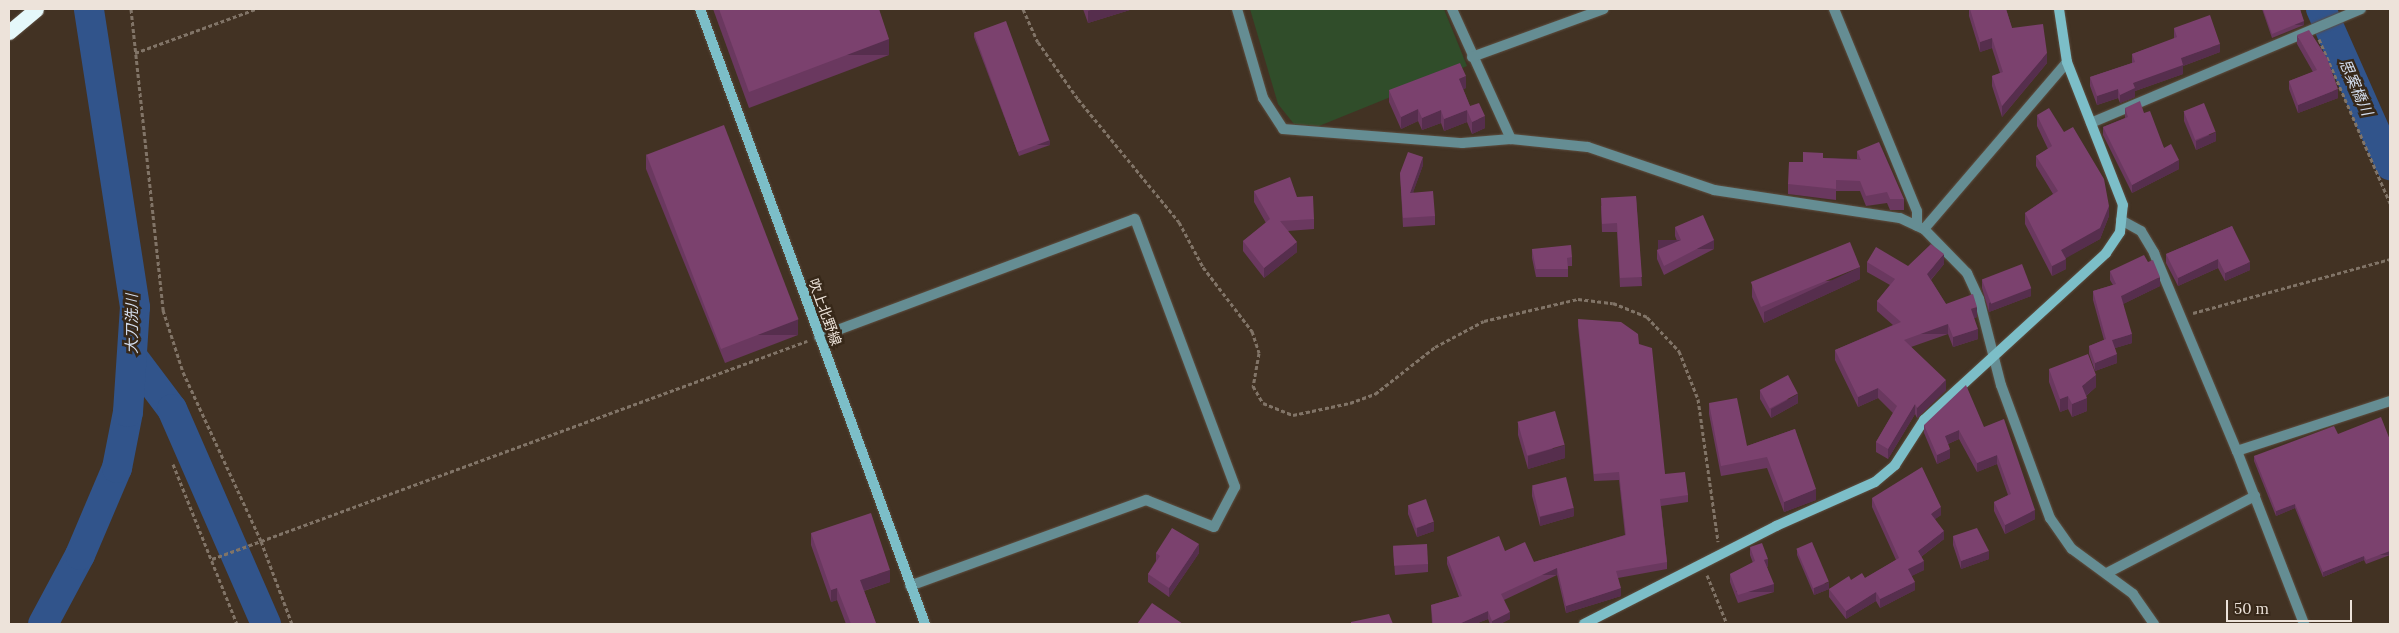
<!DOCTYPE html>
<html>
<head>
<meta charset="utf-8">
<style>
  body { margin:0 }
  #map { position:relative; width:2399px; height:633px; overflow:hidden; background:#423223; font-family:Lora,"Noto Sans JP",serif }
  div>[style] { position:absolute }
  [style*='--x'] { left:calc(var(--x)*1px); top:calc(var(--y)*1px); width:calc(var(--w)*1px); rotate:calc(var(--a)*1deg) }
  .green>* { inset:0; background:#304d2a }
  .river>* { height:30px; margin:-15px; padding:0 15px; transform-origin:15px; border-radius:15px; background:#31548b }
  .path>* { height:3px; margin-top:-1.5px; transform-origin:0; background:repeating-linear-gradient(90deg,#817467 0 4px,transparent 0 6.5px) }
  .roads { filter:drop-shadow(0 0 1px #5d4e40) drop-shadow(0 0 1px #5d4e40) }
  .street>* { height:10px; margin:-5px; padding:0 5px; transform-origin:5px; border-radius:5px; background:#658d93 }
  .secondary>* { height:10px; margin:-5px; padding:0 5px; transform-origin:5px; border-radius:5px; background:#7cbec8 }
  .highway>* { height:15px; margin:-7.5px; padding:0 7.5px; transform-origin:7.5px; border-radius:7.5px; background:#e5f8fa }
  .wall>* { inset:0; background:#6a385f }
  .shaded-wall>* { inset:0; background:#562e4d; transform-origin:0 0 }
  .building>* { inset:0; background:#7b416e; transform-origin:0 0 }
  span { translate:-50% -50%; white-space:nowrap; text-align:center; line-height:1.15; -webkit-text-stroke:5px #372819; paint-order:stroke }
  .street-label { font-size:14px; color:#ede3da }
  .water-label { font-size:15px; color:#d4deef; font-style:italic }
  .frame { position:absolute; inset:0; border:10px solid #ede3da; pointer-events:none }
  .scale { position:absolute; left:2226px; top:600px; width:126px; height:22px; box-sizing:border-box; border:2px solid #ede3da; border-top:0; padding-left:6px; font-size:15px; line-height:18px; white-space:nowrap; color:#ede3da; -webkit-text-stroke:4px #372819; paint-order:stroke }
</style>
</head>
<body>
<div id="map">
  <div class="green">
    <div style="clip-path:polygon(1250px 9px,1444px 9px,1467px 66px,1319px 126px,1294px 124px,1278px 104px)"></div>
  </div>
  <div class="river">
    <div style="--x:2321;--y:9;--w:171;--a:66.1"></div>
    <div style="--x:132;--y:356;--w:66;--a:53"></div>
    <div style="--x:172;--y:409;--w:235;--a:66.4"></div>
    <div style="--x:43;--y:624;--w:78;--a:-61.8"></div>
    <div style="--x:80;--y:555;--w:95;--a:-67"></div>
    <div style="--x:117;--y:468;--w:57;--a:-78.9"></div>
    <div style="--x:128;--y:412;--w:105;--a:-86.2"></div>
    <div style="--x:135;--y:307;--w:302;--a:-98.8"></div>
  </div>
  <div class="path">
    <div style="--x:131;--y:9;--w:303;--a:83.9"></div>
    <div style="--x:163;--y:310;--w:65;--a:72.1"></div>
    <div style="--x:183;--y:372;--w:186;--a:65.2"></div>
    <div style="--x:261;--y:541;--w:89;--a:69.5"></div>
    <div style="--x:1023;--y:9;--w:36;--a:66"></div>
    <div style="--x:1038;--y:42;--w:70;--a:54.9"></div>
    <div style="--x:1078;--y:99;--w:159;--a:50.6"></div>
    <div style="--x:1179;--y:222;--w:51;--a:61.9"></div>
    <div style="--x:1203;--y:267;--w:81;--a:52.6"></div>
    <div style="--x:1252;--y:331;--w:23;--a:72"></div>
    <div style="--x:1259;--y:353;--w:34;--a:100"></div>
    <div style="--x:1253;--y:386;--w:20;--a:60"></div>
    <div style="--x:1263;--y:403;--w:32;--a:22"></div>
    <div style="--x:1293;--y:415;--w:58;--a:-11.9"></div>
    <div style="--x:1350;--y:403;--w:27;--a:-20"></div>
    <div style="--x:1375;--y:394;--w:76;--a:-38.1"></div>
    <div style="--x:1435;--y:347;--w:55;--a:-28"></div>
    <div style="--x:1484;--y:321;--w:97;--a:-13.2"></div>
    <div style="--x:1578;--y:299;--w:35;--a:7"></div>
    <div style="--x:1613;--y:303;--w:37;--a:22"></div>
    <div style="--x:1647;--y:317;--w:47;--a:46.7"></div>
    <div style="--x:1679;--y:351;--w:52;--a:68.4"></div>
    <div style="--x:1698;--y:399;--w:144;--a:82"></div>
    <div style="--x:2319;--y:39;--w:179;--a:66.6"></div>
    <div style="--x:135;--y:53;--w:129;--a:-20"></div>
    <div style="--x:2193;--y:313;--w:204;--a:-15.3"></div>
    <div style="--x:173;--y:464;--w:172;--a:68.2"></div>
    <div style="--x:212;--y:559;--w:634;--a:-20.12"></div>
    <div style="--x:1707;--y:575;--w:53;--a:67.8"></div>
  </div>
  <div class="roads">
    <div class="street">
      <div style="--x:1237;--y:9;--w:93;--a:73.7"></div>
      <div style="--x:1263;--y:98;--w:37;--a:57"></div>
      <div style="--x:1283;--y:129;--w:180;--a:4.5"></div>
      <div style="--x:1462;--y:143;--w:49;--a:-4.7"></div>
      <div style="--x:1511;--y:139;--w:77;--a:5.9"></div>
      <div style="--x:1588;--y:147;--w:133;--a:18.8"></div>
      <div style="--x:1714;--y:190;--w:188;--a:8.6"></div>
      <div style="--x:1900;--y:218;--w:26;--a:25"></div>
      <div style="--x:1924;--y:229;--w:62;--a:45.7"></div>
      <div style="--x:1967;--y:273;--w:29;--a:65"></div>
      <div style="--x:1979;--y:299;--w:89;--a:75.7"></div>
      <div style="--x:2001;--y:385;--w:142;--a:69.8"></div>
      <div style="--x:2050;--y:518;--w:38;--a:55"></div>
      <div style="--x:2072;--y:549;--w:76;--a:36.4"></div>
      <div style="--x:2133;--y:594;--w:37;--a:55"></div>
      <div style="--x:1452;--y:9;--w:143;--a:65.6"></div>
      <div style="--x:1834;--y:9;--w:218;--a:67.7"></div>
      <div style="--x:1917;--y:211;--w:15;--a:90"></div>
      <div style="--x:1472;--y:57;--w:140;--a:-20"></div>
      <div style="--x:2091;--y:123;--w:293;--a:-22.9"></div>
      <div style="--x:2121;--y:220;--w:23;--a:29"></div>
      <div style="--x:2141;--y:231;--w:26;--a:59"></div>
      <div style="--x:2154;--y:253;--w:215;--a:67.3"></div>
      <div style="--x:2237;--y:451;--w:186;--a:68.8"></div>
      <div style="--x:1924;--y:229;--w:220;--a:-49.4"></div>
      <div style="--x:819;--y:337;--w:337;--a:-20.5"></div>
      <div style="--x:1135;--y:219;--w:286;--a:69.5"></div>
      <div style="--x:1235;--y:487;--w:45;--a:117.7"></div>
      <div style="--x:1214;--y:527;--w:73;--a:-158.3"></div>
      <div style="--x:1146;--y:500;--w:251;--a:160"></div>
      <div style="--x:2237;--y:451;--w:161;--a:-18.1"></div>
      <div style="--x:2107;--y:573;--w:167;--a:-27.5"></div>
    </div>
    <div class="secondary">
      <div style="--x:700;--y:9;--w:655;--a:69.9"></div>
      <div style="--x:1584;--y:624;--w:216;--a:-27"></div>
      <div style="--x:1776;--y:526;--w:108;--a:-24"></div>
      <div style="--x:1875;--y:482;--w:26;--a:-40"></div>
      <div style="--x:1895;--y:465;--w:54;--a:-57.2"></div>
      <div style="--x:1924;--y:420;--w:247;--a:-42.5"></div>
      <div style="--x:2106;--y:253;--w:25;--a:-56"></div>
      <div style="--x:2120;--y:232;--w:27;--a:-84"></div>
      <div style="--x:2123;--y:205;--w:154;--a:-111.4"></div>
      <div style="--x:2067;--y:62;--w:54;--a:-98.6"></div>
    </div>
    <div class="highway">
      <div style="--x:9;--y:32;--w:35;--a:-40"></div>
    </div>
  </div>
  <div class="wall">
    <div style="clip-path:polygon(713px 9px,879px 9px,889px 55px,749px 108px)"></div>
    <div style="clip-path:polygon(1083px 9px,1133px 9px,1088px 23px)"></div>
    <div style="clip-path:polygon(1969px 9px,2006px 9px,2012px 28px,2047px 63px,2002px 117px,1992px 86px,1992px 76px,2000px 73px,1992px 48px,1980px 52px,1969px 16px)"></div>
    <div style="clip-path:polygon(2262px 9px,2300px 9px,2304px 25px,2272px 38px)"></div>
    <div style="clip-path:polygon(2174px 28px,2220px 52px,2183px 66px,2183px 74px,2135px 91px,2135px 97px,2120px 103px,2118px 98px,2097px 105px,2090px 86px,2090px 77px,2132px 63px,2132px 54px,2174px 39px)"></div>
    <div style="clip-path:polygon(974px 33px,1050px 145px,1019px 156px,974px 37px)"></div>
    <div style="clip-path:polygon(2297px 35px,2338px 98px,2298px 113px,2289px 89px,2289px 81px,2313px 72px,2297px 44px)"></div>
    <div style="clip-path:polygon(1466px 88px,1463px 89px,1470px 106px,1485px 128px,1472px 134px,1467px 122px,1444px 131px,1441px 123px,1422px 130px,1418px 121px,1401px 129px,1389px 102px,1389px 90px)"></div>
    <div style="clip-path:polygon(2125px 108px,2144px 113px,2164px 148px,2179px 169px,2132px 193px,2103px 135px,2103px 127px,2125px 118px)"></div>
    <div style="clip-path:polygon(2184px 112px,2216px 141px,2196px 150px,2184px 121px)"></div>
    <div style="clip-path:polygon(2037px 115px,2109px 216px,2100px 239px,2065px 258px,2066px 269px,2052px 276px,2025px 224px,2025px 213px,2053px 194px,2036px 166px,2036px 156px,2048px 149px,2037px 126px)"></div>
    <div style="clip-path:polygon(1857px 151px,1904px 199px,1904px 210px,1890px 210px,1887px 203px,1866px 206px,1860px 191px,1836px 191px,1836px 200px,1788px 194px,1788px 184px,1803px 162px,1823px 158px,1857px 159px)"></div>
    <div style="clip-path:polygon(646px 154px,798px 335px,725px 363px,646px 169px)"></div>
    <div style="clip-path:polygon(1423px 165px,1413px 192px,1435px 216px,1435px 225px,1403px 227px,1400px 173px)"></div>
    <div style="clip-path:polygon(1254px 191px,1297px 197px,1314px 219px,1314px 229px,1288px 231px,1297px 252px,1264px 278px,1243px 251px,1243px 241px,1266px 223px,1254px 202px)"></div>
    <div style="clip-path:polygon(1636px 196px,1642px 286px,1620px 287px,1617px 232px,1602px 232px,1601px 206px)"></div>
    <div style="clip-path:polygon(2232px 226px,2250px 270px,2225px 281px,2218px 268px,2178px 286px,2166px 263px,2166px 254px)"></div>
    <div style="clip-path:polygon(1675px 227px,1714px 249px,1664px 275px,1657px 259px,1657px 250px,1677px 241px,1675px 236px)"></div>
    <div style="clip-path:polygon(1532px 249px,1572px 257px,1572px 266px,1568px 266px,1568px 277px,1536px 277px,1532px 258px)"></div>
    <div style="clip-path:polygon(1867px 262px,1908px 266px,1944px 264px,1931px 280px,1946px 304px,1977px 317px,1974px 318px,1978px 339px,1953px 347px,1948px 334px,1911px 347px,1946px 390px,1917px 418px,1915px 414px,1888px 459px,1876px 452px,1876px 442px,1893px 413px,1878px 398px,1858px 407px,1835px 360px,1835px 350px,1893px 325px,1877px 311px,1877px 301px,1890px 285px,1867px 272px)"></div>
    <div style="clip-path:polygon(2110px 271px,2160px 286px,2123px 304px,2132px 343px,2115px 348px,2117px 363px,2095px 371px,2089px 354px,2089px 346px,2104px 340px,2093px 300px,2093px 291px,2113px 285px,2110px 280px)"></div>
    <div style="clip-path:polygon(1860px 279px,1764px 323px,1752px 297px,1752px 285px)"></div>
    <div style="clip-path:polygon(1982px 280px,2031px 296px,1989px 312px,1982px 288px)"></div>
    <div style="clip-path:polygon(1578px 319px,1639px 344px,1665px 474px,1688px 495px,1688px 502px,1661px 506px,1667px 562px,1667px 569px,1618px 578px,1621px 596px,1566px 613px,1557px 575px,1504px 600px,1510px 619px,1500px 624px,1490px 624px,1488px 619px,1475px 624px,1432px 624px,1431px 605px,1459px 597px,1447px 564px,1447px 557px,1505px 551px,1534px 562px,1625px 535px,1619px 480px,1594px 481px,1578px 326px)"></div>
    <div style="clip-path:polygon(2049px 369px,2096px 387px,2086px 396px,2087px 411px,2072px 417px,2068px 409px,2060px 412px,2049px 382px)"></div>
    <div style="clip-path:polygon(1760px 390px,1798px 403px,1771px 418px,1760px 399px)"></div>
    <div style="clip-path:polygon(1709px 403px,1747px 446px,1795px 429px,1816px 500px,1784px 512px,1767px 468px,1721px 476px,1709px 414px)"></div>
    <div style="clip-path:polygon(1518px 422px,1565px 458px,1528px 469px,1518px 435px)"></div>
    <div style="clip-path:polygon(1924px 425px,1984px 427px,2035px 519px,2005px 534px,1994px 511px,1994px 502px,2008px 495px,1997px 464px,1977px 472px,1959px 439px,1948px 444px,1950px 458px,1937px 464px,1924px 433px)"></div>
    <div style="clip-path:polygon(2338px 434px,2390px 440px,2390px 555px,2366px 564px,2364px 560px,2323px 577px,2295px 508px,2276px 516px,2254px 461px,2254px 456px)"></div>
    <div style="clip-path:polygon(1532px 487px,1574px 516px,1540px 526px,1532px 496px)"></div>
    <div style="clip-path:polygon(1872px 498px,1941px 515px,1935px 519px,1944px 539px,1921px 557px,1924px 570px,1911px 576px,1915px 590px,1880px 608px,1876px 601px,1846px 619px,1829px 597px,1829px 589px,1851px 580px,1865px 578px,1896px 560px,1872px 507px)"></div>
    <div style="clip-path:polygon(1408px 505px,1434px 531px,1417px 537px,1408px 514px)"></div>
    <div style="clip-path:polygon(811px 533px,890px 582px,864px 591px,876px 624px,846px 624px,837px 600px,831px 602px,811px 545px)"></div>
    <div style="clip-path:polygon(1953px 536px,1989px 559px,1961px 569px,1953px 545px)"></div>
    <div style="clip-path:polygon(1393px 547px,1428px 564px,1428px 572px,1395px 575px)"></div>
    <div style="clip-path:polygon(1750px 547px,1768px 566px,1767px 567px,1774px 592px,1738px 603px,1730px 582px,1730px 574px,1753px 563px,1750px 555px)"></div>
    <div style="clip-path:polygon(1797px 549px,1829px 589px,1814px 595px,1797px 555px)"></div>
    <div style="clip-path:polygon(1156px 553px,1199px 553px,1169px 597px,1148px 582px,1148px 574px,1156px 561px)"></div>
  </div>
  <div class="shaded-wall">
    <div style="clip-path:polygon(1094px 9px,1133px 9px,1088px 23px,1088px 11px)"></div>
    <div style="left:2304px;top:21px;width:4px;height:35px;rotate:90deg"></div>
    <div style="clip-path:polygon(1992px 38px,1992px 48px,1980px 52px,1980px 42px)"></div>
    <div style="left:889px;top:39px;width:16px;height:150px;rotate:90deg"></div>
    <div style="clip-path:polygon(2220px 44px,2220px 52px,2183px 66px,2183px 74px,2135px 91px,2135px 97px,2120px 103px,2120px 95px,2133px 83px,2181px 58px)"></div>
    <div style="clip-path:polygon(2047px 53px,2047px 63px,2002px 117px,2002px 106px)"></div>
    <div style="clip-path:polygon(1466px 76px,1466px 88px,1459px 91px,1459px 79px)"></div>
    <div style="clip-path:polygon(2118px 89px,2118px 98px,2097px 105px,2097px 96px)"></div>
    <div style="clip-path:polygon(2338px 89px,2338px 98px,2298px 113px,2298px 105px)"></div>
    <div style="clip-path:polygon(1418px 109px,1418px 121px,1401px 129px,1401px 117px)"></div>
    <div style="clip-path:polygon(1441px 110px,1441px 123px,1422px 130px,1422px 118px)"></div>
    <div style="clip-path:polygon(1467px 110px,1467px 122px,1444px 131px,1444px 119px)"></div>
    <div style="clip-path:polygon(1485px 116px,1485px 128px,1472px 134px,1472px 122px)"></div>
    <div style="clip-path:polygon(2216px 132px,2216px 141px,2196px 150px,2196px 141px)"></div>
    <div style="left:1050px;top:140px;width:5px;height:33px;rotate:90deg"></div>
    <div style="clip-path:polygon(1423px 157px,1423px 165px,1410px 201px,1410px 193px)"></div>
    <div style="clip-path:polygon(2179px 160px,2179px 169px,2132px 193px,2132px 185px)"></div>
    <div style="clip-path:polygon(2109px 206px,2109px 216px,2100px 239px,2061px 261px,2061px 250px)"></div>
    <div style="left:1714px;top:240px;width:9px;height:56px;rotate:90deg"></div>
    <div style="clip-path:polygon(1297px 242px,1297px 252px,1264px 278px,1264px 268px)"></div>
    <div style="clip-path:polygon(1944px 254px,1944px 264px,1927px 284px,1927px 274px)"></div>
    <div style="clip-path:polygon(2066px 259px,2066px 269px,2052px 276px,2052px 266px)"></div>
    <div style="clip-path:polygon(2218px 259px,2218px 268px,2178px 286px,2178px 278px)"></div>
    <div style="clip-path:polygon(2250px 262px,2250px 270px,2225px 281px,2225px 273px)"></div>
    <div style="clip-path:polygon(1860px 267px,1860px 279px,1764px 323px,1764px 312px)"></div>
    <div style="clip-path:polygon(2160px 277px,2160px 286px,2121px 305px,2121px 296px)"></div>
    <div style="clip-path:polygon(2031px 288px,2031px 296px,1989px 312px,1989px 303px)"></div>
    <div style="clip-path:polygon(1977px 307px,1977px 317px,1971px 319px,1971px 309px)"></div>
    <div style="left:798px;top:319px;width:16px;height:78px;rotate:90deg"></div>
    <div style="left:1948px;top:324px;width:10px;height:47px;rotate:90deg"></div>
    <div style="clip-path:polygon(1978px 329px,1978px 339px,1953px 347px,1953px 337px)"></div>
    <div style="clip-path:polygon(2132px 334px,2132px 343px,2112px 349px,2112px 340px)"></div>
    <div style="clip-path:polygon(2117px 354px,2117px 363px,2095px 371px,2095px 363px)"></div>
    <div style="clip-path:polygon(2096px 375px,2096px 387px,2082px 399px,2082px 386px)"></div>
    <div style="clip-path:polygon(1946px 380px,1946px 390px,1917px 418px,1917px 408px)"></div>
    <div style="clip-path:polygon(1878px 388px,1878px 398px,1858px 407px,1858px 397px)"></div>
    <div style="clip-path:polygon(1798px 394px,1798px 403px,1771px 418px,1771px 409px)"></div>
    <div style="clip-path:polygon(2068px 396px,2068px 409px,2060px 412px,2060px 399px)"></div>
    <div style="clip-path:polygon(2087px 398px,2087px 411px,2072px 417px,2072px 404px)"></div>
    <div style="clip-path:polygon(1915px 404px,1915px 414px,1888px 459px,1888px 449px)"></div>
    <div style="clip-path:polygon(1959px 430px,1959px 439px,1945px 445px,1945px 436px)"></div>
    <div style="clip-path:polygon(1565px 445px,1565px 458px,1528px 469px,1528px 456px)"></div>
    <div style="clip-path:polygon(1950px 449px,1950px 458px,1937px 464px,1937px 455px)"></div>
    <div style="clip-path:polygon(1997px 455px,1997px 464px,1977px 472px,1977px 463px)"></div>
    <div style="clip-path:polygon(1816px 489px,1816px 500px,1784px 512px,1784px 502px)"></div>
    <div style="clip-path:polygon(2295px 504px,2295px 508px,2276px 516px,2276px 511px)"></div>
    <div style="clip-path:polygon(1941px 507px,1941px 515px,1931px 522px,1931px 514px)"></div>
    <div style="clip-path:polygon(1574px 508px,1574px 516px,1540px 526px,1540px 517px)"></div>
    <div style="clip-path:polygon(2035px 510px,2035px 519px,2005px 534px,2005px 525px)"></div>
    <div style="clip-path:polygon(1434px 522px,1434px 531px,1417px 537px,1417px 528px)"></div>
    <div style="clip-path:polygon(1944px 531px,1944px 539px,1918px 559px,1918px 551px)"></div>
    <div style="clip-path:polygon(1199px 544px,1199px 553px,1169px 597px,1169px 588px)"></div>
    <div style="clip-path:polygon(1989px 551px,1989px 559px,1961px 569px,1961px 561px)"></div>
    <div style="left:2390px;top:551px;width:4px;height:26px;rotate:90deg"></div>
    <div style="clip-path:polygon(2364px 556px,2364px 560px,2323px 577px,2323px 572px)"></div>
    <div style="clip-path:polygon(1768px 559px,1768px 566px,1764px 568px,1764px 560px)"></div>
    <div style="clip-path:polygon(1924px 561px,1924px 570px,1908px 578px,1908px 569px)"></div>
    <div style="left:1557px;top:568px;width:7px;height:62px;rotate:90deg"></div>
    <div style="clip-path:polygon(890px 570px,890px 582px,860px 592px,860px 580px)"></div>
    <div style="clip-path:polygon(1829px 582px,1829px 589px,1814px 595px,1814px 588px)"></div>
    <div style="clip-path:polygon(1915px 582px,1915px 590px,1880px 608px,1880px 599px)"></div>
    <div style="left:1774px;top:584px;width:8px;height:38px;rotate:90deg"></div>
    <div style="clip-path:polygon(837px 588px,837px 600px,831px 602px,831px 590px)"></div>
    <div style="clip-path:polygon(1621px 588px,1621px 596px,1566px 613px,1566px 606px)"></div>
    <div style="clip-path:polygon(1876px 592px,1876px 601px,1846px 619px,1846px 611px)"></div>
    <div style="clip-path:polygon(1488px 611px,1488px 619px,1475px 624px,1459px 624px)"></div>
    <div style="clip-path:polygon(1510px 612px,1510px 619px,1500px 624px,1492px 624px,1492px 621px)"></div>
  </div>
  <div class="building">
    <div style="clip-path:polygon(719px 9px,879px 9px,889px 39px,749px 92px)"></div>
    <div style="clip-path:polygon(1970px 9px,2006px 9px,2012px 28px,2043px 24px,2047px 53px,2002px 106px,1992px 76px,2003px 72px,1992px 38px,1980px 42px)"></div>
    <div style="clip-path:polygon(2263px 9px,2300px 9px,2304px 21px,2272px 34px)"></div>
    <div style="clip-path:polygon(2210px 15px,2220px 44px,2181px 58px,2183px 65px,2133px 83px,2135px 88px,2120px 95px,2118px 89px,2097px 96px,2090px 77px,2135px 62px,2132px 54px,2177px 37px,2174px 28px)"></div>
    <div style="left:1006px;top:21px;width:127px;height:34px;rotate:70deg"></div>
    <div style="clip-path:polygon(2309px 30px,2327px 58px,2338px 89px,2298px 105px,2289px 81px,2317px 70px,2297px 35px)"></div>
    <div style="clip-path:polygon(1460px 63px,1466px 76px,1459px 79px,1470px 106px,1479px 103px,1485px 116px,1472px 122px,1467px 110px,1444px 119px,1441px 110px,1422px 118px,1418px 109px,1401px 117px,1389px 90px)"></div>
    <div style="clip-path:polygon(2140px 101px,2144px 113px,2150px 111px,2164px 148px,2171px 144px,2179px 160px,2132px 185px,2103px 127px,2128px 117px,2125px 108px)"></div>
    <div style="left:2204px;top:103px;width:31px;height:22px;rotate:68deg"></div>
    <div style="clip-path:polygon(2049px 108px,2064px 132px,2073px 127px,2104px 179px,2109px 206px,2100px 228px,2061px 250px,2066px 259px,2052px 266px,2025px 213px,2058px 191px,2036px 156px,2052px 146px,2037px 115px)"></div>
    <div style="left:724px;top:125px;width:208px;height:83px;rotate:69deg"></div>
    <div style="clip-path:polygon(1879px 142px,1904px 199px,1890px 199px,1887px 192px,1866px 196px,1860px 181px,1836px 180px,1836px 189px,1788px 184px,1789px 162px,1803px 162px,1803px 152px,1823px 153px,1823px 158px,1861px 160px,1857px 151px)"></div>
    <div style="clip-path:polygon(1408px 152px,1423px 157px,1410px 193px,1433px 191px,1435px 216px,1403px 218px,1400px 173px)"></div>
    <div style="clip-path:polygon(1290px 177px,1297px 197px,1313px 196px,1314px 219px,1280px 221px,1297px 242px,1264px 268px,1243px 241px,1270px 219px,1254px 191px)"></div>
    <div style="clip-path:polygon(1636px 196px,1642px 277px,1620px 278px,1617px 223px,1602px 224px,1601px 198px)"></div>
    <div style="clip-path:polygon(1703px 215px,1714px 240px,1664px 266px,1657px 250px,1681px 240px,1675px 227px)"></div>
    <div style="clip-path:polygon(2232px 226px,2250px 262px,2225px 273px,2218px 259px,2178px 278px,2166px 254px)"></div>
    <div style="left:1850px;top:242px;width:27px;height:107px;rotate:68deg"></div>
    <div style="clip-path:polygon(1931px 244px,1944px 254px,1927px 274px,1946px 304px,1973px 294px,1977px 307px,1971px 309px,1978px 329px,1953px 337px,1948px 324px,1904px 340px,1946px 380px,1917px 408px,1915px 404px,1888px 449px,1876px 442px,1897px 406px,1878px 388px,1858px 397px,1835px 350px,1901px 322px,1877px 301px,1895px 279px,1867px 262px,1876px 247px,1908px 266px)"></div>
    <div style="clip-path:polygon(1571px 245px,1572px 257px,1567px 258px,1568px 269px,1536px 269px,1532px 249px)"></div>
    <div style="clip-path:polygon(2144px 255px,2148px 262px,2153px 260px,2160px 277px,2121px 296px,2132px 334px,2112px 340px,2117px 354px,2095px 363px,2089px 346px,2106px 339px,2093px 291px,2116px 284px,2110px 271px)"></div>
    <div style="left:2022px;top:264px;width:26px;height:43px;rotate:69deg"></div>
    <div style="clip-path:polygon(1578px 319px,1621px 322px,1638px 334px,1639px 344px,1652px 348px,1665px 474px,1685px 472px,1688px 495px,1660px 499px,1667px 562px,1616px 571px,1621px 588px,1566px 606px,1557px 568px,1501px 594px,1510px 612px,1492px 621px,1488px 611px,1459px 624px,1433px 624px,1431px 605px,1462px 596px,1447px 557px,1499px 536px,1505px 551px,1525px 542px,1534px 562px,1626px 535px,1619px 472px,1594px 474px)"></div>
    <div style="clip-path:polygon(2088px 354px,2096px 375px,2082px 386px,2087px 398px,2072px 404px,2068px 396px,2060px 399px,2049px 369px)"></div>
    <div style="left:1788px;top:375px;width:21px;height:32px;rotate:62deg"></div>
    <div style="clip-path:polygon(1966px 385px,1984px 427px,2004px 419px,2035px 510px,2005px 525px,1994px 502px,2011px 494px,1997px 455px,1977px 463px,1959px 430px,1945px 436px,1950px 449px,1937px 455px,1924px 425px)"></div>
    <div style="clip-path:polygon(1737px 398px,1747px 446px,1795px 429px,1816px 489px,1784px 502px,1767px 457px,1721px 466px,1709px 403px)"></div>
    <div style="left:1555px;top:411px;width:35px;height:39px;rotate:74deg"></div>
    <div style="clip-path:polygon(2381px 417px,2390px 440px,2390px 551px,2366px 560px,2364px 556px,2323px 572px,2295px 504px,2276px 511px,2254px 456px,2334px 426px,2338px 434px)"></div>
    <div style="clip-path:polygon(1922px 467px,1941px 507px,1931px 514px,1944px 531px,1918px 551px,1924px 561px,1908px 569px,1915px 582px,1880px 599px,1876px 592px,1846px 611px,1829px 589px,1849px 576px,1851px 580px,1862px 573px,1865px 578px,1899px 558px,1872px 498px)"></div>
    <div style="left:1566px;top:477px;width:32px;height:35px;rotate:76deg"></div>
    <div style="left:1426px;top:499px;width:24px;height:19px;rotate:71deg"></div>
    <div style="clip-path:polygon(871px 513px,890px 570px,860px 580px,876px 623px,874px 624px,851px 624px,837px 588px,831px 590px,811px 533px)"></div>
    <div style="clip-path:polygon(1172px 528px,1199px 544px,1169px 588px,1148px 574px,1160px 556px,1156px 553px)"></div>
    <div style="clip-path:polygon(1977px 528px,1989px 551px,1961px 561px,1953px 536px)"></div>
    <div style="left:1812px;top:542px;width:43px;height:17px;rotate:67deg"></div>
    <div style="clip-path:polygon(1762px 543px,1768px 559px,1764px 560px,1774px 584px,1738px 595px,1730px 574px,1755px 561px,1750px 547px)"></div>
    <div style="left:1427px;top:544px;width:20px;height:34px;rotate:87deg"></div>
    <div style="clip-path:polygon(1152px 603px,1183px 624px,1137px 624px)"></div>
    <div style="clip-path:polygon(1389px 614px,1393px 624px,1351px 624px,1351px 622px)"></div>
  </div>
  <div class="street-label">
    <span style="left:825px;top:312px;rotate:70deg">吹上北野線</span>
  </div>
  <div class="water-label">
    <span style="left:2356px;top:87px;rotate:66deg">思案橋川</span>
    <span style="left:132px;top:324px;rotate:-90deg">大刀洗川</span>
  </div>
  <div class="frame"></div>
  <div class="scale">50 m</div>
</div>
</body>
</html>
